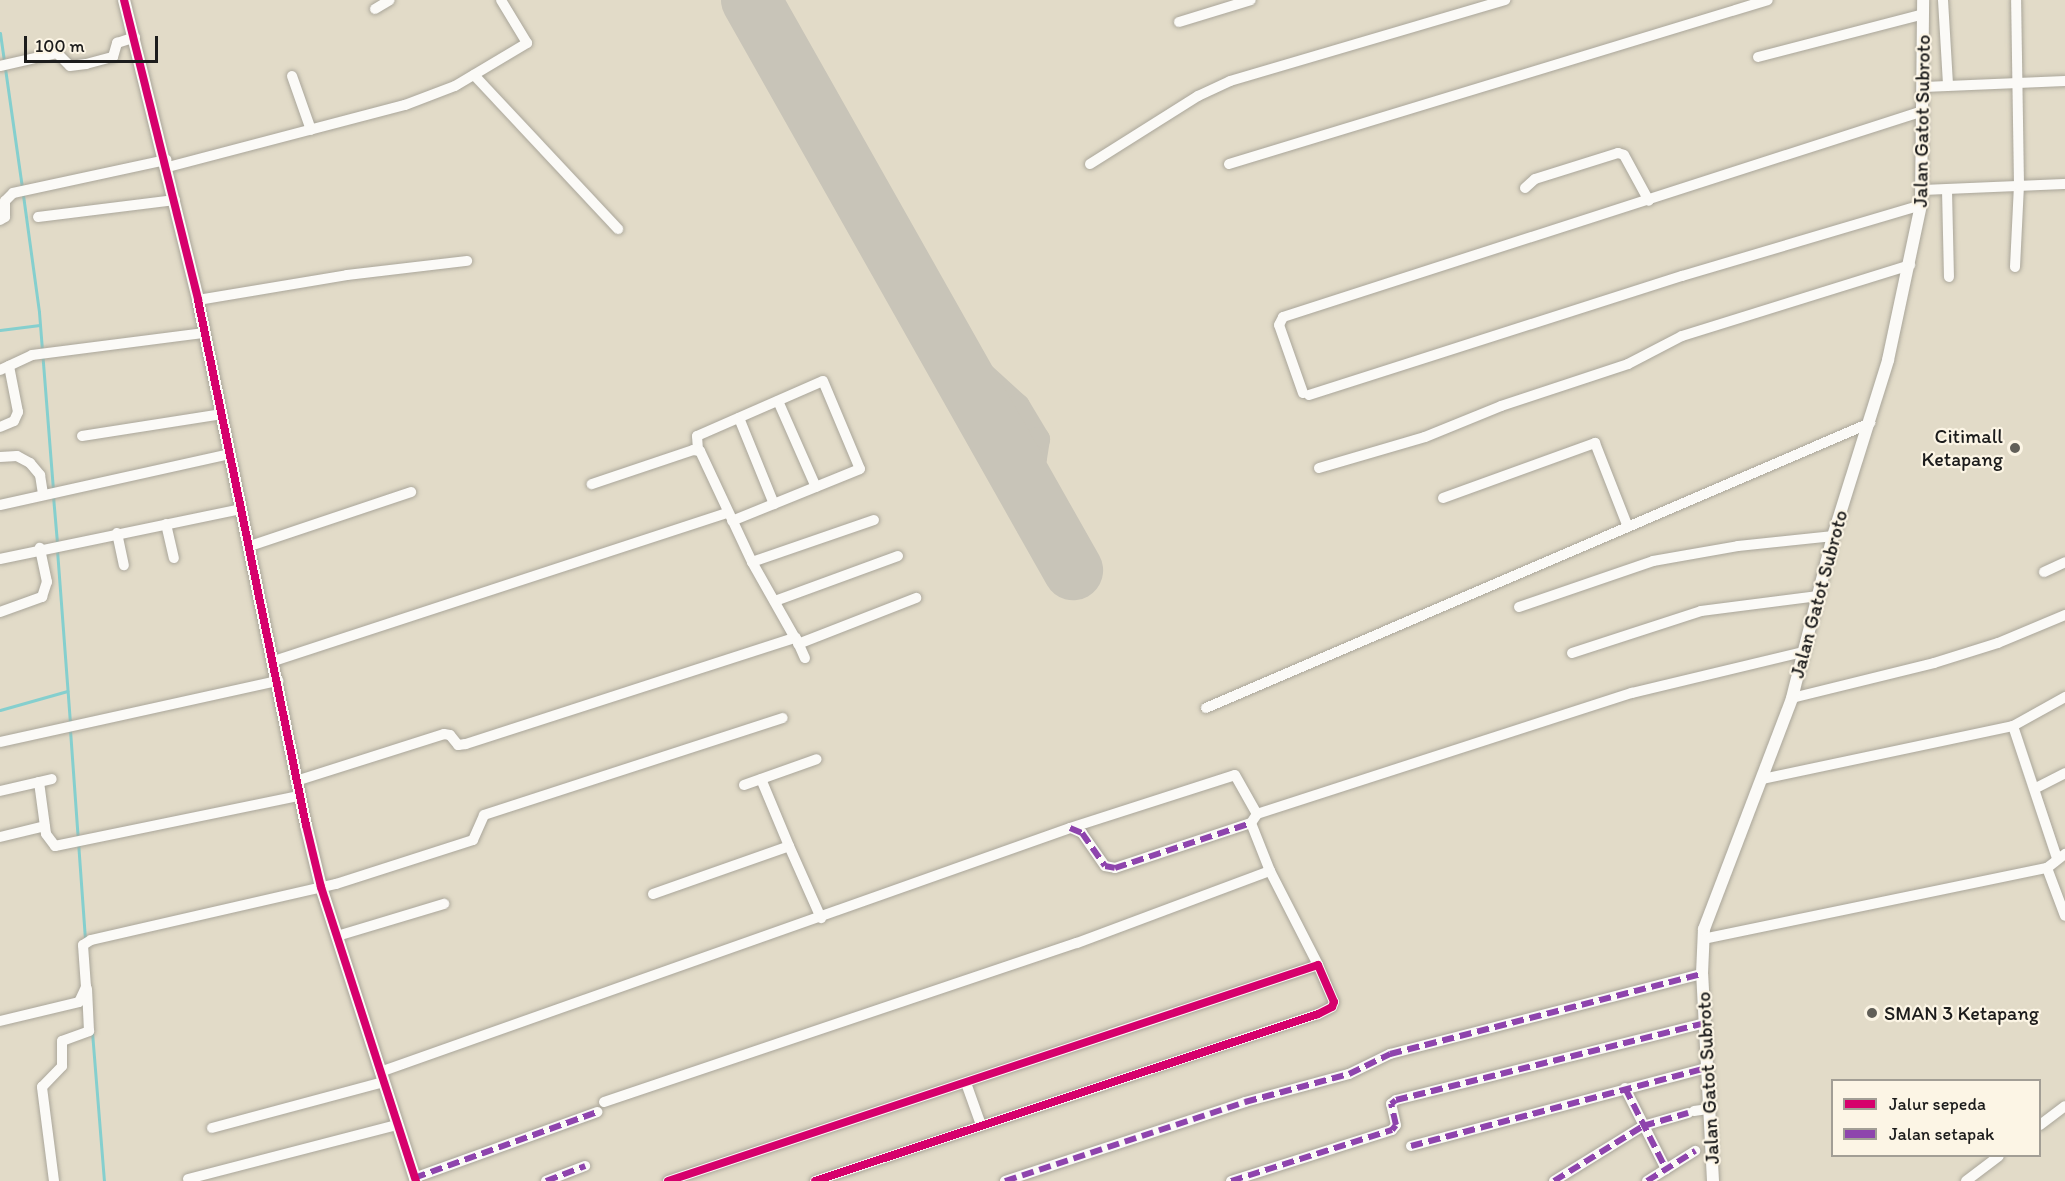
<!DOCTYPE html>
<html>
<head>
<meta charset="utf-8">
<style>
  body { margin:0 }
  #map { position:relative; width:2065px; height:1181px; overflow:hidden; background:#e2dbc8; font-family:Itim,sans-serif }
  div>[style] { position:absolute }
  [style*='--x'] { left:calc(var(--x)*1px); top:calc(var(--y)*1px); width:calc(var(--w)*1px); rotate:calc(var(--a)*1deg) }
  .stream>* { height:3px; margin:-1.5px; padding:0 1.5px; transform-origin:1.5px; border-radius:1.5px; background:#85cfce }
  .taxiway>* { height:24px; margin:-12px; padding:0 12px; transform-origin:12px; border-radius:12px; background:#c8c4b8 }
  .runway>* { height:60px; margin:-30px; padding:0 30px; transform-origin:30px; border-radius:30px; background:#c8c4b8 }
  .roads { filter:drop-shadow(0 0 2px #aaa69a) drop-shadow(0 0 2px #aaa69a) }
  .minor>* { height:10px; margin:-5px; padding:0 5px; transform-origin:5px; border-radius:5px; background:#fbfaf7 }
  .tertiary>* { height:12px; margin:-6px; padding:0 6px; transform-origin:6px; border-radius:6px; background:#fbfaf7 }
  .quiet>* { height:6px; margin-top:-3px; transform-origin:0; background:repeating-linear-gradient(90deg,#8e44ad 0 12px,transparent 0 18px) }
  .cycleway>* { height:8px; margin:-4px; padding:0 4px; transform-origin:4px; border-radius:4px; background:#d6006c }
  .dots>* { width:16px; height:16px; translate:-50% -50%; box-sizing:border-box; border:3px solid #fcf5e5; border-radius:50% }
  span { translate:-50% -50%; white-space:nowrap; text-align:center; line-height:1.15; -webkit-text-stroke:4.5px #fcf5e5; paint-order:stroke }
  .street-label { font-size:20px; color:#1c1c1c }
  .poi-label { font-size:20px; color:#1c1c1c }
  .right { translate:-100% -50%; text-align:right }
  .left { translate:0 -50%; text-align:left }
  .legend { position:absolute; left:1831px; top:1079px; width:210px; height:78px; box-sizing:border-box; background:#fcf5e5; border:2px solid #a29e95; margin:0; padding:8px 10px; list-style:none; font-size:18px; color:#1c1c1c }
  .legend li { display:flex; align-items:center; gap:12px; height:30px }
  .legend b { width:30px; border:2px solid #a29e95 }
  .scale { position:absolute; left:24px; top:36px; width:134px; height:27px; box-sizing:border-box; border:3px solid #1c1c1c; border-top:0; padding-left:8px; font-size:18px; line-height:21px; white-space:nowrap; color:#1c1c1c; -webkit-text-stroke:4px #fcf5e5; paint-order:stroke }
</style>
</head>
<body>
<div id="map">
  <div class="stream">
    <div style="--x:0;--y:33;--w:157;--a:81.9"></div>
    <div style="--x:23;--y:195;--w:118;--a:82.2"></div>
    <div style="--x:39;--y:312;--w:179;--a:85.5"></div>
    <div style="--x:0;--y:330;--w:40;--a:-7.1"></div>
    <div style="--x:53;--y:496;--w:47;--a:85.1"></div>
    <div style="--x:57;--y:550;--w:173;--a:85.7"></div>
    <div style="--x:0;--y:710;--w:70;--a:-15.8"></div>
    <div style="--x:70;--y:730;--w:212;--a:85.9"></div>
    <div style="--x:92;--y:1032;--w:149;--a:85.4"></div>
  </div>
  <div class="taxiway">
    <div style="--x:940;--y:335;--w:105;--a:42.3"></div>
    <div style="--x:1018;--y:406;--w:39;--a:59"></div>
    <div style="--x:1038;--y:439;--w:19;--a:99"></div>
    <div style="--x:1035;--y:458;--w:22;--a:146"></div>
  </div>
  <div class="runway">
    <div style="--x:751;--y:0;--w:655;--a:60.54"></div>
  </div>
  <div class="roads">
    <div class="minor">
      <div style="--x:1943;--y:0;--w:85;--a:86.6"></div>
      <div style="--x:375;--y:9;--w:17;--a:-31"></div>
      <div style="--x:1179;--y:22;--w:75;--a:-17"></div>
      <div style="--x:1758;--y:57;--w:171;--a:-14.5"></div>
      <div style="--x:0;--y:66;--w:58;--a:-12.8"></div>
      <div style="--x:57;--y:53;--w:18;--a:45"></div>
      <div style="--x:70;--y:66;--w:16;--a:-7"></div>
      <div style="--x:86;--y:64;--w:28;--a:-15"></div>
      <div style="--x:113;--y:57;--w:15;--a:-74"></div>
      <div style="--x:117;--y:43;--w:19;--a:-18"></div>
      <div style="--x:474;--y:75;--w:211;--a:46.9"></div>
      <div style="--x:292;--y:76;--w:57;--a:70.6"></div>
      <div style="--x:1924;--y:87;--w:141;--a:-2.4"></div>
      <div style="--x:1090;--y:164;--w:128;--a:-32.2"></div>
      <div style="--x:1198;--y:96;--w:35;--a:-25"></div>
      <div style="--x:1230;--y:81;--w:287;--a:-16.4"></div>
      <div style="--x:1229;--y:164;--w:563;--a:-16.92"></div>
      <div style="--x:168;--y:167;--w:245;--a:-14.7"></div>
      <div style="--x:405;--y:105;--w:53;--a:-20.8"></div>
      <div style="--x:455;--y:86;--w:84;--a:-30.8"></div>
      <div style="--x:527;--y:43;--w:50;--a:-121.2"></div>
      <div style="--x:1525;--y:188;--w:13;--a:-42"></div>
      <div style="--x:1535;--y:179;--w:87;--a:-17.4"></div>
      <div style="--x:1618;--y:153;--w:6;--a:18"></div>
      <div style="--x:1624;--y:155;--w:52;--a:61.5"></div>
      <div style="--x:1922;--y:190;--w:143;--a:-2.4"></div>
      <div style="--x:1947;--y:190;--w:87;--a:88.7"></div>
      <div style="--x:38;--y:217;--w:138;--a:-7.1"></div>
      <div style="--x:0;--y:220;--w:6;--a:-31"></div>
      <div style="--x:5;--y:217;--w:16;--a:-90"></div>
      <div style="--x:5;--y:201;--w:11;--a:-45"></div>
      <div style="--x:13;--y:193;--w:157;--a:-12.2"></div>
      <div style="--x:2015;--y:267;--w:82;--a:-87.2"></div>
      <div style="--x:2019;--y:185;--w:185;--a:-90.9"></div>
      <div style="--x:198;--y:300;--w:151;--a:-9.5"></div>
      <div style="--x:347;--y:275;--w:121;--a:-6.7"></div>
      <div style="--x:0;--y:370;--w:35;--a:-25"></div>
      <div style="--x:32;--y:355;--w:172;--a:-7.3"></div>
      <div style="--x:1303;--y:393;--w:72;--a:-109.4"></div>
      <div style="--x:1279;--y:325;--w:9;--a:-63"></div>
      <div style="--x:1283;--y:317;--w:672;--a:-17.84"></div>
      <div style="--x:1309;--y:395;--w:392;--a:-17.7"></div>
      <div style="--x:1682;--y:276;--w:249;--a:-16.5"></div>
      <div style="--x:778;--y:401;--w:94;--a:66.2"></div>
      <div style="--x:739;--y:418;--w:93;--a:67.9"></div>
      <div style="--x:0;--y:427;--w:15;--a:-23"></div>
      <div style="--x:14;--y:421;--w:10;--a:-66"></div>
      <div style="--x:18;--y:412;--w:47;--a:-101.1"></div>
      <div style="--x:82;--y:436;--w:142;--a:-8.9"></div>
      <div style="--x:698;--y:450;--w:14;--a:-94"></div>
      <div style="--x:697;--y:436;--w:137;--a:-23.6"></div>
      <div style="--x:823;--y:381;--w:95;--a:67.2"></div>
      <div style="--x:860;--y:469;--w:138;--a:157.9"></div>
      <div style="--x:0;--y:457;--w:17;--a:-3"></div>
      <div style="--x:17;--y:456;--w:15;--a:28"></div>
      <div style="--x:30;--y:463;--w:16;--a:50"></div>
      <div style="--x:40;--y:475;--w:18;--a:81"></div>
      <div style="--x:1319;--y:468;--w:110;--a:-16.3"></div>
      <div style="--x:1425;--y:437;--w:82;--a:-22.2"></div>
      <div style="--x:1501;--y:406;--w:134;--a:-18.3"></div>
      <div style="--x:1628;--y:364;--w:61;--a:-27.4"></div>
      <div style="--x:1682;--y:336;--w:239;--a:-17.3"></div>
      <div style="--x:1443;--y:498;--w:162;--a:-19.9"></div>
      <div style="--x:1595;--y:443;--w:90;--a:68.6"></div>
      <div style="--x:0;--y:505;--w:236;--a:-12.5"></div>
      <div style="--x:166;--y:524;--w:35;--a:77"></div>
      <div style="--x:117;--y:533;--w:33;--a:78"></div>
      <div style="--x:250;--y:546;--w:170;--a:-18.5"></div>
      <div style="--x:0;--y:559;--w:247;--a:-11.7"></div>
      <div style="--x:752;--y:562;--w:129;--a:-19"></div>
      <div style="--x:2044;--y:572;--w:23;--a:-25"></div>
      <div style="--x:775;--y:601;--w:131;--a:-20.1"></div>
      <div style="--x:1519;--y:607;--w:142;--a:-18.9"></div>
      <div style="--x:1653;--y:561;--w:86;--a:-10"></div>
      <div style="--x:1738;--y:546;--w:96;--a:-6"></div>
      <div style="--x:0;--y:612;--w:45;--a:-19.7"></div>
      <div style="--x:42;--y:597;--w:16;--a:-72"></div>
      <div style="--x:47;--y:582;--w:35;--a:-102"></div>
      <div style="--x:796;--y:638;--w:22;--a:66"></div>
      <div style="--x:798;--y:644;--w:127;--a:-21.3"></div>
      <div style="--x:1572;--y:653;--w:136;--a:-18"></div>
      <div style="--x:1701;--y:611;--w:118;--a:-7.3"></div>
      <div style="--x:274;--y:661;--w:477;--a:-18.1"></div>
      <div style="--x:1792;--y:698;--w:146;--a:-13.8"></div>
      <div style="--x:1934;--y:663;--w:67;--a:-17.4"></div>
      <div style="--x:1998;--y:643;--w:73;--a:-22.7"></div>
      <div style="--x:1206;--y:708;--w:723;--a:-23.23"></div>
      <div style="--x:2013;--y:726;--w:139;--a:71.6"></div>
      <div style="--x:0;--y:742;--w:285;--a:-12.4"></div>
      <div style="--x:761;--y:779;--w:73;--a:67.3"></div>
      <div style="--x:1762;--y:779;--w:257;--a:-11.9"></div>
      <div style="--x:2013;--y:726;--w:60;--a:-29.1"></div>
      <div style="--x:296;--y:781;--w:155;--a:-17.6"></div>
      <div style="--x:444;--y:734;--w:6;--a:9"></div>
      <div style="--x:450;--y:735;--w:13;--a:51"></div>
      <div style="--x:458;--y:745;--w:8;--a:-7"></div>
      <div style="--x:466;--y:744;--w:346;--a:-17.9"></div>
      <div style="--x:795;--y:638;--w:87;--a:-119.5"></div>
      <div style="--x:752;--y:562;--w:123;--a:-115.1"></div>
      <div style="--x:700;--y:451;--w:7;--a:-172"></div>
      <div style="--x:693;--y:450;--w:107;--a:161.4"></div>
      <div style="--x:39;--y:782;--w:52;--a:82.3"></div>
      <div style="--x:46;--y:834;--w:15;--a:53"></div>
      <div style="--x:55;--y:846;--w:249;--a:-11.6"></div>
      <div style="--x:744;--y:785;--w:77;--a:-19.6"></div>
      <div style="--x:2036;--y:788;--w:33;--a:-27"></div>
      <div style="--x:0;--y:791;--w:53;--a:-13"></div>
      <div style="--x:1251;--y:823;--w:52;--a:68.4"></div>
      <div style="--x:1270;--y:871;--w:106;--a:62.9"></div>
      <div style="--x:1071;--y:828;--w:12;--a:24"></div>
      <div style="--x:1082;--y:833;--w:40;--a:55.1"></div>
      <div style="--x:1105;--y:866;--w:10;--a:11"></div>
      <div style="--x:1115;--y:868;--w:143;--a:-18.3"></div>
      <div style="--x:1251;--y:823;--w:11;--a:-56"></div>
      <div style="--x:1257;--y:814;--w:394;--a:-17.9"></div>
      <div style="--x:1632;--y:693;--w:176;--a:-13.5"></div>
      <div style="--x:0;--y:837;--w:46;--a:-13.7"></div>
      <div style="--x:2047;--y:868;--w:51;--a:69.4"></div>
      <div style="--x:653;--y:894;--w:144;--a:-19.4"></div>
      <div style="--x:789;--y:846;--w:79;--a:66"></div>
      <div style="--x:337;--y:936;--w:112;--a:-16.7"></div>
      <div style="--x:1703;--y:939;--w:351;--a:-11.7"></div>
      <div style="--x:2047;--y:868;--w:23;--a:-38"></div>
      <div style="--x:0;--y:1021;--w:81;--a:-13.5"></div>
      <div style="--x:79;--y:1002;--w:17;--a:-65"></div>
      <div style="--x:86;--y:987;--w:42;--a:-94.1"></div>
      <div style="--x:83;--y:945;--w:9;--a:-32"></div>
      <div style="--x:91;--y:940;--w:251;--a:-12.9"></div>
      <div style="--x:336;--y:884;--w:144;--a:-17.8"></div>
      <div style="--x:473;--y:840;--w:27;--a:-66"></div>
      <div style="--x:484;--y:815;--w:314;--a:-18"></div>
      <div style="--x:380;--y:1072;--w:732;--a:-19.47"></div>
      <div style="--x:1070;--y:828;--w:173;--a:-17.8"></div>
      <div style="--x:1235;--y:775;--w:45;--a:60.6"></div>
      <div style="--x:966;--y:1083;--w:45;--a:70.3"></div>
      <div style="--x:1625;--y:1088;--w:91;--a:63.2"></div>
      <div style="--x:604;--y:1102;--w:499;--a:-18.6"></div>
      <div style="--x:1077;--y:943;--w:206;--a:-20.5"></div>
      <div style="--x:1694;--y:1111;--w:15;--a:-8"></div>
      <div style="--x:2040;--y:1125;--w:31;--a:-37"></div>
      <div style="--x:212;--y:1128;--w:178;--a:-15"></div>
      <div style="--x:1411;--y:1146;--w:306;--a:-14.8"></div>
      <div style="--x:414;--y:1178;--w:195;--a:-19.8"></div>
      <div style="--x:188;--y:1179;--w:216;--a:-14.5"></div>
      <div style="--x:54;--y:1181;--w:95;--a:-97.3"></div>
      <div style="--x:42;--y:1087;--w:29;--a:-46"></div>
      <div style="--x:62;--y:1066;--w:25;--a:-90"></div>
      <div style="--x:62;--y:1041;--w:29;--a:-20"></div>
      <div style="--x:89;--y:1031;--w:42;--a:-92.7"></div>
      <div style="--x:546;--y:1181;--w:42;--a:-21"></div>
      <div style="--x:668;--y:1181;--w:685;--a:-18.38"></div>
      <div style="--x:1318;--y:965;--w:40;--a:66.6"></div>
      <div style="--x:1334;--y:1002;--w:5;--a:112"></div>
      <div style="--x:1332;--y:1007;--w:16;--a:153"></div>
      <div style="--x:1318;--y:1014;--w:530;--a:161.63"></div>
      <div style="--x:1005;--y:1181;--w:253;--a:-18.2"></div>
      <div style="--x:1245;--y:1102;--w:108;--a:-15.1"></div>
      <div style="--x:1349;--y:1074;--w:46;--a:-26"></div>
      <div style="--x:1390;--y:1054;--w:322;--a:-14.4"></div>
      <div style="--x:1231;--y:1181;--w:169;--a:-17.6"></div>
      <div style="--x:1392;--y:1130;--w:6;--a:-51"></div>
      <div style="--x:1396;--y:1125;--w:22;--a:-103"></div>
      <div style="--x:1391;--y:1104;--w:6;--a:-39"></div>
      <div style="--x:1396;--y:1100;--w:317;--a:-14"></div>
      <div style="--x:1554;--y:1181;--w:105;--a:-31.7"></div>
      <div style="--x:1643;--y:1126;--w:47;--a:-16.1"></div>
      <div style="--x:1647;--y:1181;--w:57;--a:-32"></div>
      <div style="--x:1966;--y:1181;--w:41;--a:-37.1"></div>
    </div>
    <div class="tertiary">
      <div style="--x:124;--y:0;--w:309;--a:76.1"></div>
      <div style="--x:198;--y:300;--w:536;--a:78.38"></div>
      <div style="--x:306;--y:825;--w:64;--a:76.4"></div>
      <div style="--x:321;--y:887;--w:309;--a:72.1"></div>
      <div style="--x:1713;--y:1181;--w:207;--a:-93"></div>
      <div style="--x:1702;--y:974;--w:45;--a:-87.5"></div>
      <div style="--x:1704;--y:929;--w:247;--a:-69.1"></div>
      <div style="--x:1792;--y:698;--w:167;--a:-75.8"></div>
      <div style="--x:1833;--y:536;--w:184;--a:-72.6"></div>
      <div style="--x:1888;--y:360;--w:158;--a:-78"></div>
      <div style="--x:1921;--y:205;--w:205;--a:-89.4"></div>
    </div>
  </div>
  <div class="quiet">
    <div style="--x:1070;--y:828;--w:13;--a:23"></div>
    <div style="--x:1082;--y:833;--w:40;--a:55.1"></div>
    <div style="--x:1105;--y:866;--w:10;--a:11"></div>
    <div style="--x:1115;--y:868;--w:143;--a:-18.3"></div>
    <div style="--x:1625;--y:1088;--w:91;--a:63.2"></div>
    <div style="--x:1411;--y:1146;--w:306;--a:-14.8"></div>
    <div style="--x:414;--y:1178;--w:195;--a:-19.8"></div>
    <div style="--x:546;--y:1181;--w:42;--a:-21"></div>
    <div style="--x:1005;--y:1181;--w:253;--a:-18.2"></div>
    <div style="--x:1245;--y:1102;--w:108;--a:-15.1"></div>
    <div style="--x:1349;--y:1074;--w:46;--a:-26"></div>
    <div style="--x:1390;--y:1054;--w:322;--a:-14.4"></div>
    <div style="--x:1231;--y:1181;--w:169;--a:-17.6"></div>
    <div style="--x:1392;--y:1130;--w:6;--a:-51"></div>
    <div style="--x:1396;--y:1125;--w:22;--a:-103"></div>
    <div style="--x:1391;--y:1104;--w:6;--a:-39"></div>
    <div style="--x:1396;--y:1100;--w:317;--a:-14"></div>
    <div style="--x:1554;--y:1181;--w:105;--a:-31.7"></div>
    <div style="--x:1643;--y:1126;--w:47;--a:-16.1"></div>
    <div style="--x:1647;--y:1181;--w:57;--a:-32"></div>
  </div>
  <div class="cycleway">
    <div style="--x:124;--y:0;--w:309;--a:76.1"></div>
    <div style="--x:198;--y:300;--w:536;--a:78.38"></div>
    <div style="--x:306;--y:825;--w:64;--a:76.4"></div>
    <div style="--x:321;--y:887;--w:309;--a:72.1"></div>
    <div style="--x:668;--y:1181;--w:685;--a:-18.38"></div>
    <div style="--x:1318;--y:965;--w:40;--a:66.6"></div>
    <div style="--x:1334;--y:1002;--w:5;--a:112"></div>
    <div style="--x:1332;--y:1007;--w:16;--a:153"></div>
    <div style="--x:1318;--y:1014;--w:530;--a:161.63"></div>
  </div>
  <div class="dots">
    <div style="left:2015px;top:448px;background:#615f58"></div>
    <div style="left:1872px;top:1013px;background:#615f58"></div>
  </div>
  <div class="street-label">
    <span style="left:1922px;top:121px;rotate:-89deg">Jalan Gatot Subroto</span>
    <span style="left:1819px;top:594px;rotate:-75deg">Jalan Gatot Subroto</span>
    <span style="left:1708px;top:1078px;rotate:-93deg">Jalan Gatot Subroto</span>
  </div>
  <div class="poi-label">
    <span class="right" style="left:2003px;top:448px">Citimall<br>Ketapang</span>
    <span class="left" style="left:1884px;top:1013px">SMAN 3 Ketapang</span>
  </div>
  <ul class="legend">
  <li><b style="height:8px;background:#d6006c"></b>Jalur sepeda</li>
  <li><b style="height:8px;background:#8e44ad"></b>Jalan setapak</li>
  </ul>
  <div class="scale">100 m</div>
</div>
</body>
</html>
